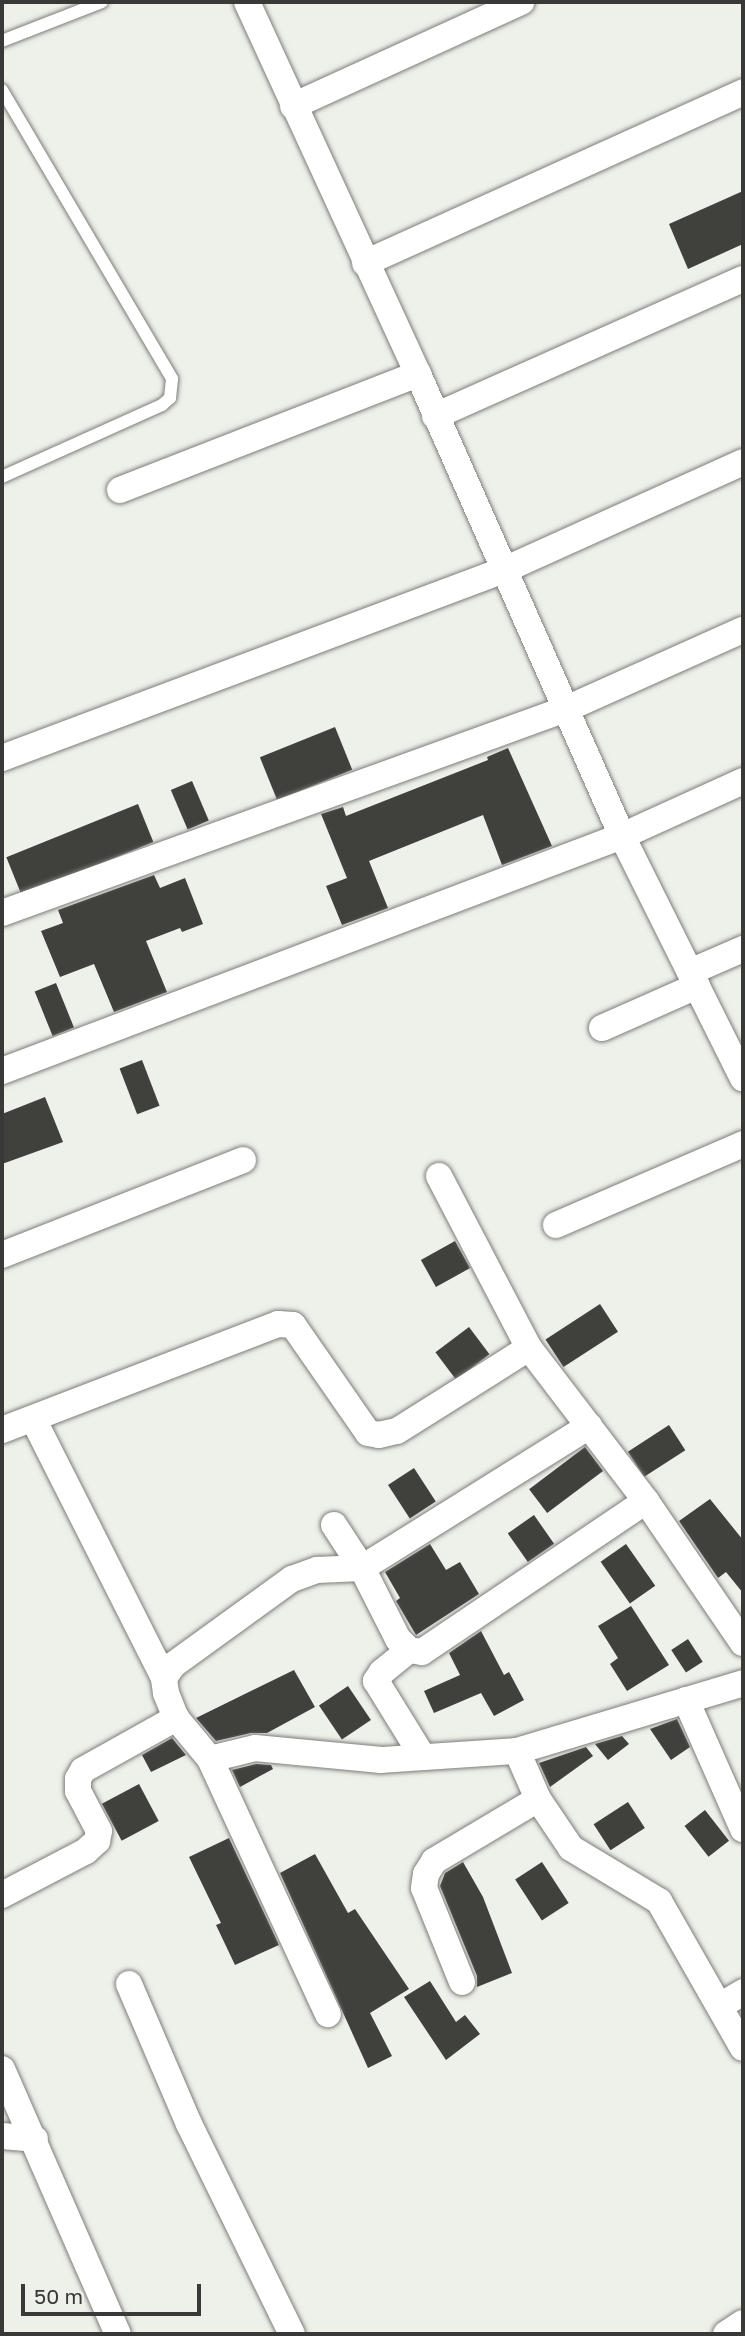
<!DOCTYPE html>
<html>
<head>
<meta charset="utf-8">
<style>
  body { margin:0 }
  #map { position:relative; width:745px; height:2336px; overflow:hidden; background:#eef0ea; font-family:"Golos Text",sans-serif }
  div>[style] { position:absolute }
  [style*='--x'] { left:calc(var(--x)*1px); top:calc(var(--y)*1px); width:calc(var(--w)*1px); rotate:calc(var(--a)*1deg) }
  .building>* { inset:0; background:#40413c; transform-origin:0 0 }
  .roads { filter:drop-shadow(0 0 2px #7d7e79) drop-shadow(0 0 2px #7d7e79) }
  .service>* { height:12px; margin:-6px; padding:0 6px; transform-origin:6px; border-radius:6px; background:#fff }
  .minor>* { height:26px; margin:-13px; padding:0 13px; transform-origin:13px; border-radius:13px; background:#fff }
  span { translate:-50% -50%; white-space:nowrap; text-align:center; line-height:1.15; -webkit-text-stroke:7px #eef0ea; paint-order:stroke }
  .frame { position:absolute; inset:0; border:4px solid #393937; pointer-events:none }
  .scale { position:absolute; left:21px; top:2284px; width:180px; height:32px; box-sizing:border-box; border:4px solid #393937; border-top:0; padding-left:9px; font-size:21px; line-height:24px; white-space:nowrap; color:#393937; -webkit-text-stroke:5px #eef0ea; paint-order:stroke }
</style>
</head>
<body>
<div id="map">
  <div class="building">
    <div style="clip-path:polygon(743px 191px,743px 244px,688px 269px,669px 224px)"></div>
    <div style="left:335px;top:727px;width:46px;height:81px;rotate:68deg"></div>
    <div style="clip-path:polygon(508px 748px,552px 846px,502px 865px,483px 815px,369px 861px,388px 908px,342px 925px,326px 886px,347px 878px,321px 814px,343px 807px,346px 816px,488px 760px,487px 757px)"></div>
    <div style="left:192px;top:781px;width:43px;height:23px;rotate:67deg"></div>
    <div style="left:138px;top:804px;width:41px;height:142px;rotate:68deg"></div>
    <div style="clip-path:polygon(154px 875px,160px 888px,185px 878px,203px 924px,182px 932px,180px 928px,146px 941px,167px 992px,114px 1012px,94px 964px,60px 977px,41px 931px,63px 923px,58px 910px)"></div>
    <div style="left:56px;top:983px;width:48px;height:23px;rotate:68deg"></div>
    <div style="left:142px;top:1060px;width:49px;height:24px;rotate:69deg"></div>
    <div style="clip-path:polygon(45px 1097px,63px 1142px,2px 1164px,2px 1114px)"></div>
    <div style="left:455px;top:1241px;width:31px;height:39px;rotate:61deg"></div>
    <div style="left:600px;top:1304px;width:33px;height:65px;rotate:57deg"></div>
    <div style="left:469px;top:1327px;width:34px;height:42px;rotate:53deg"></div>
    <div style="left:669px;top:1425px;width:30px;height:49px;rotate:57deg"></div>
    <div style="left:585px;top:1447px;width:30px;height:70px;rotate:53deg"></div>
    <div style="left:414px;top:1468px;width:40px;height:31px;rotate:57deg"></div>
    <div style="clip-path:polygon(710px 1499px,743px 1540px,743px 1593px,726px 1572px,718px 1578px,679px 1521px)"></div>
    <div style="left:534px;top:1515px;width:35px;height:32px;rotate:55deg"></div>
    <div style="clip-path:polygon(430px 1544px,446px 1570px,460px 1562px,479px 1594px,416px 1635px,396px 1601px,400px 1598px,385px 1572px)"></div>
    <div style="left:626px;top:1544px;width:51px;height:31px;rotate:55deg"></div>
    <div style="clip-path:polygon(631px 1606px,669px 1665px,627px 1691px,610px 1664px,618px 1658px,598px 1626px)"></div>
    <div style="clip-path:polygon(481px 1631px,504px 1675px,509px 1672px,524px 1700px,494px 1716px,481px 1693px,434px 1713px,424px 1691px,460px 1675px,449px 1653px)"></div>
    <div style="left:688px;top:1639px;width:27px;height:20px;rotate:57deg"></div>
    <div style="clip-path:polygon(294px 1670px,315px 1707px,267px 1733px,251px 1733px,216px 1741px,196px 1718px)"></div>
    <div style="left:348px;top:1686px;width:41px;height:35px;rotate:56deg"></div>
    <div style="clip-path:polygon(677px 1719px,690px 1747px,671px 1760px,650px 1729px)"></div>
    <div style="clip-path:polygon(622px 1736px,629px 1744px,608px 1760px,595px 1744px)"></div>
    <div style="clip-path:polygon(172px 1738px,186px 1755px,151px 1772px,142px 1755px)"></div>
    <div style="clip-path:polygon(586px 1747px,593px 1756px,550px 1787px,539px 1763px)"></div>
    <div style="clip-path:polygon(256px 1764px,271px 1765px,273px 1769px,240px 1787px,232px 1770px)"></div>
    <div style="left:139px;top:1784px;width:42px;height:42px;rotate:62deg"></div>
    <div style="left:628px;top:1802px;width:31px;height:41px;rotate:57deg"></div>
    <div style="left:705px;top:1810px;width:39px;height:26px;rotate:52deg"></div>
    <div style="clip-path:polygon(229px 1838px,279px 1945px,235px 1965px,216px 1925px,221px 1923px,189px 1857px)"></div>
    <div style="clip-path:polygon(315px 1854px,348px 1913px,355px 1909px,409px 1989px,370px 2013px,392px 2056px,368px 2068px,280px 1873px)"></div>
    <div style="clip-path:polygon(463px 1862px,483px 1897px,512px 1973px,477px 1987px,477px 1976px,440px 1886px,445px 1873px)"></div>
    <div style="left:542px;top:1862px;width:49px;height:32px;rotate:57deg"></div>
    <div style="clip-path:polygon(430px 1981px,456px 2022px,465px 2015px,480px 2034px,446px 2060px,404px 1997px)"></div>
  </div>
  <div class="roads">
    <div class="service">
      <div style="--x:2;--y:41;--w:107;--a:-21.3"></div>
      <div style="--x:2;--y:90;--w:335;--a:59.5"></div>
      <div style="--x:172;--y:379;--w:19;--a:96"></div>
      <div style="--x:170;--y:398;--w:11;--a:139"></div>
      <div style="--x:162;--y:405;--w:175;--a:155.8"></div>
    </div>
    <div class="minor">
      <div style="--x:293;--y:106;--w:251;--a:-24.5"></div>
      <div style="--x:365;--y:263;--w:415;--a:-24.3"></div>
      <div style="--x:418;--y:374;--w:505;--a:66.18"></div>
      <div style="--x:622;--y:836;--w:271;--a:63.5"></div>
      <div style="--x:435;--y:416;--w:337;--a:-24"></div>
      <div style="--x:120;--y:490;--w:320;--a:-21.3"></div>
      <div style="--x:418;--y:374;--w:409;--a:-114.7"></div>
      <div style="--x:2;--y:758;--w:536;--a:-20.53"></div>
      <div style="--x:504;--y:570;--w:262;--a:-24.3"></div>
      <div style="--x:2;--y:913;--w:600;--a:-19.89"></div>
      <div style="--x:566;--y:709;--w:194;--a:-24.1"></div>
      <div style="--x:690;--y:972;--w:58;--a:-23.5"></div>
      <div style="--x:602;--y:1028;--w:104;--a:-23.9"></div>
      <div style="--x:2;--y:1071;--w:663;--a:-20.76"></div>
      <div style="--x:622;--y:836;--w:133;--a:-24.4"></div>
      <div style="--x:439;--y:1176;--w:194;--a:62.4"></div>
      <div style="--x:529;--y:1348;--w:193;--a:52.6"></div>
      <div style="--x:646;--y:1501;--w:172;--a:55.7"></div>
      <div style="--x:556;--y:1225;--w:204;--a:-23.4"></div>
      <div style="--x:2;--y:1255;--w:259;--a:-21.5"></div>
      <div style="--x:2;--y:1430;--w:296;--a:-21"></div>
      <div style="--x:278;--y:1324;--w:15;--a:4"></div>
      <div style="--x:293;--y:1325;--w:131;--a:55.2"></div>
      <div style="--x:368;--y:1433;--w:11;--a:10"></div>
      <div style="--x:379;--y:1435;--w:18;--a:-13"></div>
      <div style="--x:397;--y:1431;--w:156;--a:-32.2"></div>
      <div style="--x:334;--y:1525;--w:51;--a:56.9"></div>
      <div style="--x:362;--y:1568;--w:268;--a:-32"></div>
      <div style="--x:409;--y:1650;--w:35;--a:141"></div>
      <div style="--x:382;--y:1672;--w:11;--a:124"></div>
      <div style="--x:376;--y:1681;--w:89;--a:58.3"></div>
      <div style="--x:164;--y:1678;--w:16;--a:-55"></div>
      <div style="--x:173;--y:1665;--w:147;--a:-35.9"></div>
      <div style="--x:292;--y:1579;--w:27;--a:-20"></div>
      <div style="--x:317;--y:1570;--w:45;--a:-2.5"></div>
      <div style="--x:362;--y:1568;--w:80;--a:63.1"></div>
      <div style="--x:398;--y:1639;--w:16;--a:45"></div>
      <div style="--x:409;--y:1650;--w:13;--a:9"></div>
      <div style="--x:422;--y:1652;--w:270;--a:-34"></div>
      <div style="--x:686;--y:1700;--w:141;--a:66.2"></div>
      <div style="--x:176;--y:1718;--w:53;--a:50.3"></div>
      <div style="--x:210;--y:1759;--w:281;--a:65.2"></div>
      <div style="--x:517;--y:1751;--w:52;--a:66.4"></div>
      <div style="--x:538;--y:1799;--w:59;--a:56"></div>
      <div style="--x:571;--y:1848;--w:103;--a:31.1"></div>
      <div style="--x:659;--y:1901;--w:169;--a:60.3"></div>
      <div style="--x:210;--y:1759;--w:46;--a:-13.7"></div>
      <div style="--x:255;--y:1748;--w:127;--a:5.4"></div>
      <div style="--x:381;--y:1760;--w:136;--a:-3.8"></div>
      <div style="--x:517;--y:1751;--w:236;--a:-16.7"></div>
      <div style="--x:2;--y:1895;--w:95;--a:-27.6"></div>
      <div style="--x:86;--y:1851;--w:15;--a:-42"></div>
      <div style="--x:97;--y:1841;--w:10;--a:-79"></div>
      <div style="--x:99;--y:1831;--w:45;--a:-117.7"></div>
      <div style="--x:78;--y:1791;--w:12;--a:-90"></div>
      <div style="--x:78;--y:1779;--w:10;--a:-61"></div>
      <div style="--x:83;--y:1770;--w:107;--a:-29.2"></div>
      <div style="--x:176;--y:1718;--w:27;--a:-112"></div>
      <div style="--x:166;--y:1693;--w:15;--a:-98"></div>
      <div style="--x:164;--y:1678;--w:290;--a:-116.8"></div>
      <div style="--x:462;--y:1982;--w:101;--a:-112"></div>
      <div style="--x:424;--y:1888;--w:14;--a:-82"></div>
      <div style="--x:426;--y:1874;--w:15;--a:-58"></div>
      <div style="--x:434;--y:1861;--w:121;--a:-30.8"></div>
      <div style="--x:129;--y:1984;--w:152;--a:66.8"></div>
      <div style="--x:189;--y:2124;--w:234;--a:63.9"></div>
      <div style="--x:720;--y:2006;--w:27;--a:-31"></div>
      <div style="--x:2;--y:2069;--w:289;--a:66.4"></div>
      <div style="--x:2;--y:2136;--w:33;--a:5"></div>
      <div style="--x:726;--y:2334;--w:20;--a:-33"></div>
    </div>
  </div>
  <div class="frame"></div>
  <div class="scale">50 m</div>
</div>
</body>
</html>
